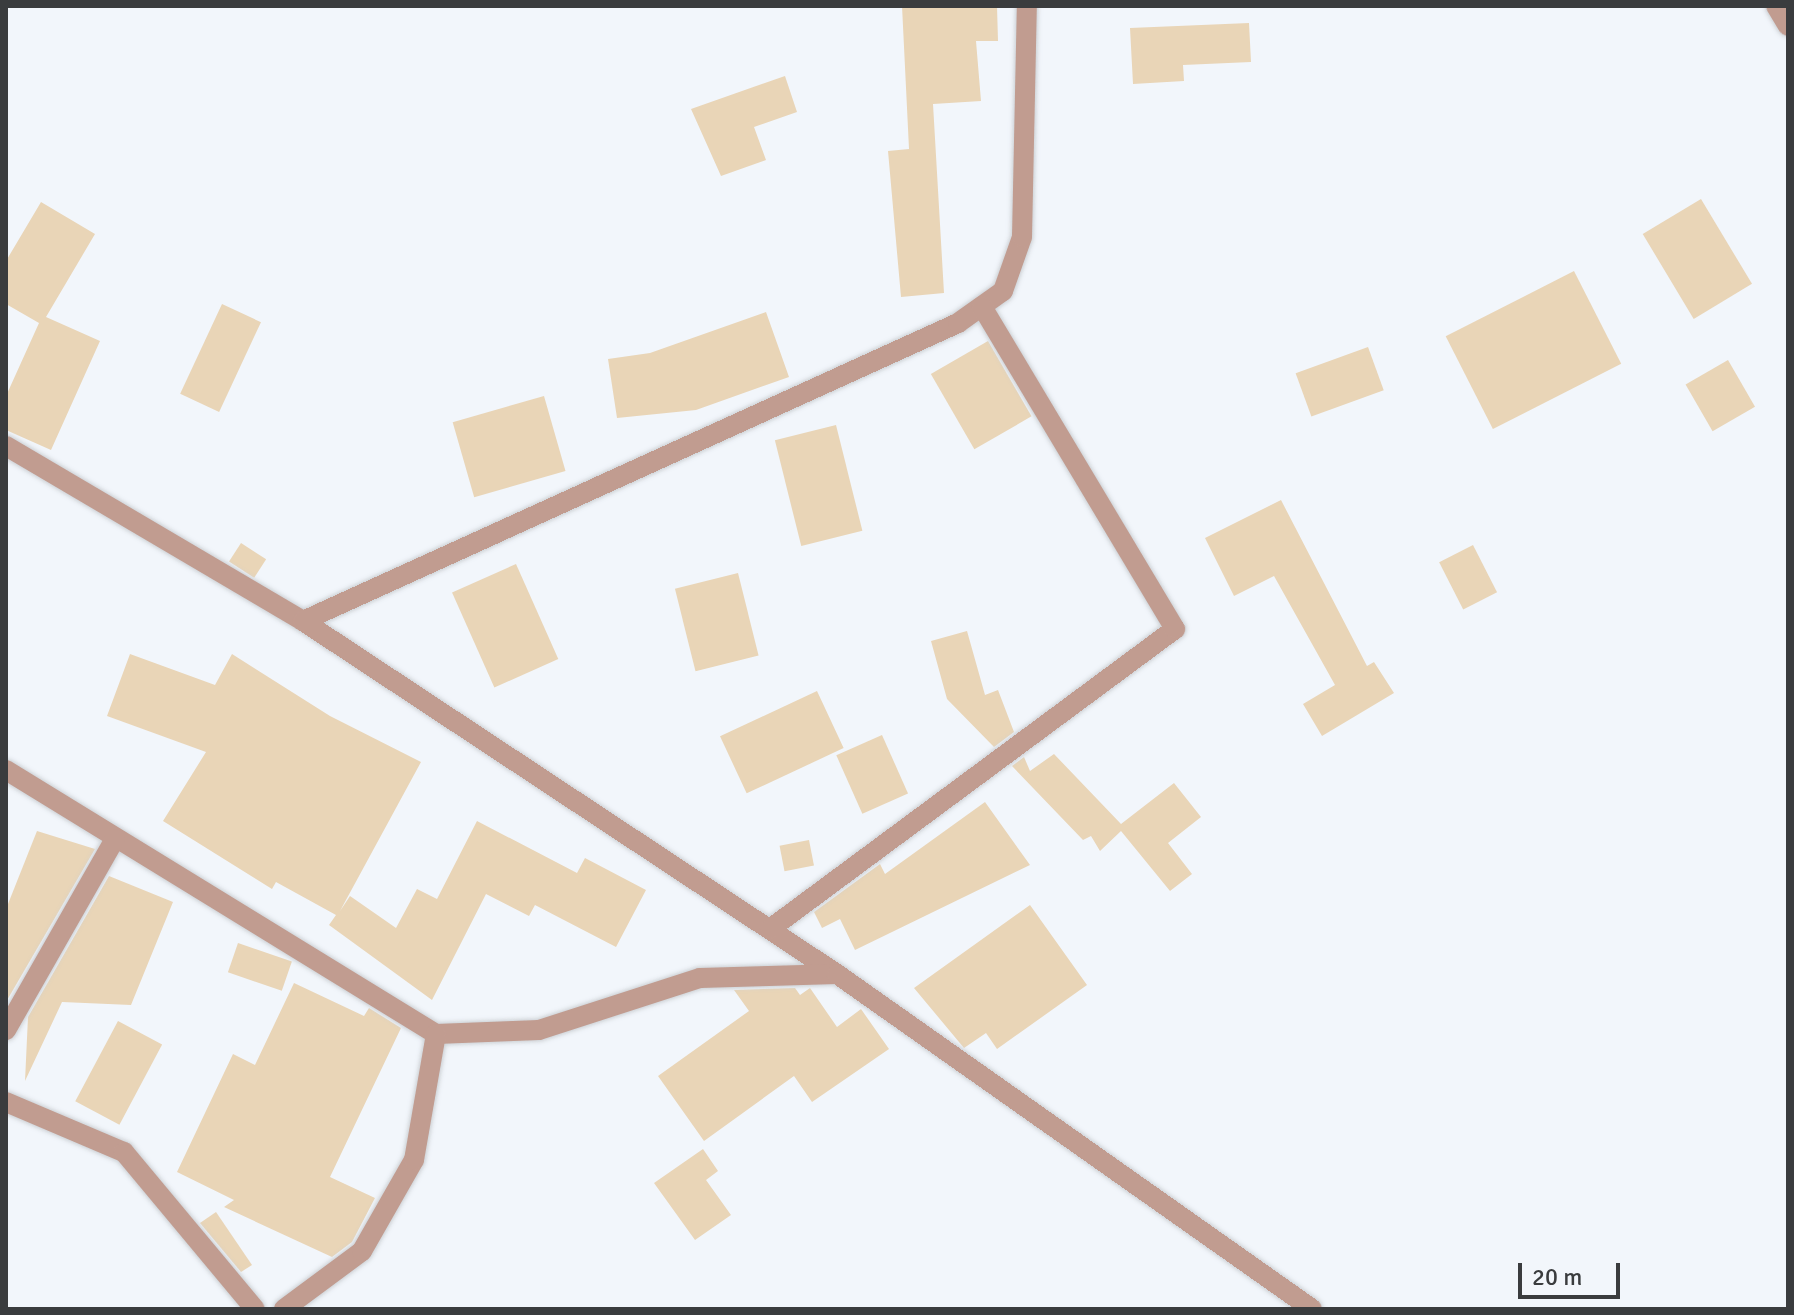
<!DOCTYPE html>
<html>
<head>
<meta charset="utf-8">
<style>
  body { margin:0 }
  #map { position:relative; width:1794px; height:1315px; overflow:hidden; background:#f2f6fb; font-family:Signika,sans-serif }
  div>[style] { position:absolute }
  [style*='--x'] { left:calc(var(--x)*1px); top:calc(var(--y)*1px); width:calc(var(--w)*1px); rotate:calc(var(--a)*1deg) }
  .building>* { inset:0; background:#e9d5b7; transform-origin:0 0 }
  .roads { filter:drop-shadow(0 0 2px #cdd1d5) drop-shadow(0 0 2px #cdd1d5) }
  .minor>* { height:20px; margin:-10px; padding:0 10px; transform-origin:10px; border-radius:10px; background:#c19c90 }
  span { translate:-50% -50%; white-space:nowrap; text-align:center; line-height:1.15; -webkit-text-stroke:6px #f2f6fb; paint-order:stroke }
  .frame { position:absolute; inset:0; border:8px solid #3a3c3e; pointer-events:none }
  .scale { position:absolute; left:1518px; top:1263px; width:102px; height:36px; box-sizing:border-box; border:4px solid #3a3c3e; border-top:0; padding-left:10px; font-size:24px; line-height:28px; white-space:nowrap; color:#3a3c3e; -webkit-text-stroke:6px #f2f6fb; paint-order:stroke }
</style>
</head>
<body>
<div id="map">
  <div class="building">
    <div style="clip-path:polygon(902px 6px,997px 6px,998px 41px,976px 41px,981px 101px,933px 104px,944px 293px,901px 297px,888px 151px,909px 149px)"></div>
    <div style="clip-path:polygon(1249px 23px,1251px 62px,1183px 65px,1184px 81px,1133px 84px,1130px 28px)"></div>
    <div style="clip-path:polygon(785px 76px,797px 112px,754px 127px,766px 160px,721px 176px,691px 109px)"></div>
    <div style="left:1701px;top:199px;width:99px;height:68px;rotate:59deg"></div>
    <div style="clip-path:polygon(41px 202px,95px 234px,46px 317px,100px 341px,51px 450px,6px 430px,6px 396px,39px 323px,6px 304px,6px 261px)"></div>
    <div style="left:1574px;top:271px;width:104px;height:144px;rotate:63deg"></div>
    <div style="left:222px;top:304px;width:43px;height:99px;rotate:25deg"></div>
    <div style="clip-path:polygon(766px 312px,789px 377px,696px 410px,617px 418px,608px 359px,650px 353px)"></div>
    <div style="left:988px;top:341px;width:87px;height:66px;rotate:60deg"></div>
    <div style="left:1368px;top:347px;width:46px;height:77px;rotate:70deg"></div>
    <div style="left:1728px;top:360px;width:54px;height:49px;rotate:60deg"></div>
    <div style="left:544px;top:396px;width:78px;height:95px;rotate:74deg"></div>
    <div style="left:836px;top:425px;width:109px;height:63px;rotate:76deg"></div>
    <div style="clip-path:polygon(1281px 500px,1367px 666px,1374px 662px,1394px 693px,1322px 736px,1303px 704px,1335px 685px,1274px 576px,1234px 596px,1205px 538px)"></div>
    <div style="left:241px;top:543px;width:30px;height:22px;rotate:33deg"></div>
    <div style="left:1473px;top:545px;width:53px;height:38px;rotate:63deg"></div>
    <div style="left:516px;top:564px;width:104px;height:70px;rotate:66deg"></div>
    <div style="left:738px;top:573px;width:85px;height:65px;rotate:76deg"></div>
    <div style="clip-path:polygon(967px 631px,985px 695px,998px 690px,1014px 732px,994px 747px,947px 699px,931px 641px)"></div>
    <div style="clip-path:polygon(130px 654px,215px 685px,232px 654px,330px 716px,421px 762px,340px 911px,350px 896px,396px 928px,417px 889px,437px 899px,477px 821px,577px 873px,585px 858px,646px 890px,616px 947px,535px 905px,529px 916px,486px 894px,432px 1000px,329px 925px,336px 915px,276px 882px,272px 889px,163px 821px,206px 752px,107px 716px)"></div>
    <div style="left:817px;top:691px;width:63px;height:107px;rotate:65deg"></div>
    <div style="left:882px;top:735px;width:64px;height:50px;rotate:66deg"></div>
    <div style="clip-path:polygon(1054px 754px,1121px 824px,1174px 783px,1201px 817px,1168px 843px,1192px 874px,1170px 891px,1121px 831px,1100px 851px,1091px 836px,1083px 840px,1012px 766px,1024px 757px,1030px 771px)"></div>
    <div style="clip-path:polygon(985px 802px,1030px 865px,855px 950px,840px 919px,822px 928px,814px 912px,880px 864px,885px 874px)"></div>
    <div style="clip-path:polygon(37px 831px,95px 849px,6px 1002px,6px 909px)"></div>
    <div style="left:809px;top:840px;width:26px;height:30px;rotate:79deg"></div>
    <div style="clip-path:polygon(109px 876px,173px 902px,131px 1005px,62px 1002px,25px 1081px,28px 1017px)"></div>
    <div style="clip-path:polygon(1030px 905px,1087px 985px,997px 1049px,986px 1033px,964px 1048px,914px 988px)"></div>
    <div style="left:238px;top:943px;width:57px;height:31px;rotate:19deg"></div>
    <div style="clip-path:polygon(294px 983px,364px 1016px,369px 1008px,401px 1028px,330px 1177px,375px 1198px,352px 1242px,332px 1257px,224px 1207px,234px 1200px,177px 1172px,233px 1054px,255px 1065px)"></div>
    <div style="clip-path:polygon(795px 988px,800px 995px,810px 988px,837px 1027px,861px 1009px,889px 1049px,812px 1102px,794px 1076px,704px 1141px,658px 1076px,749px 1011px,734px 990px)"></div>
    <div style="left:118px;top:1021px;width:50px;height:91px;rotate:28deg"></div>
    <div style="clip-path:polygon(703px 1149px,718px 1171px,706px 1180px,731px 1215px,695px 1240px,654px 1183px)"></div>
    <div style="clip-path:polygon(216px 1212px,252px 1265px,241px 1272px,200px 1223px)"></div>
  </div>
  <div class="roads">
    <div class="minor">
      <div style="--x:1776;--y:6;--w:23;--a:59"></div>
      <div style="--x:6;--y:446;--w:345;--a:30.5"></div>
      <div style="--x:303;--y:621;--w:640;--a:33.47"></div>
      <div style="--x:303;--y:621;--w:720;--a:-24.46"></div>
      <div style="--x:958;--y:323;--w:55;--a:-35.4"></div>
      <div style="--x:1003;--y:291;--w:57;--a:-70.6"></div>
      <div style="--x:1022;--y:237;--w:231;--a:-88.8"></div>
      <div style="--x:6;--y:770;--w:505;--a:31.55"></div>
      <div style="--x:436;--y:1034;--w:103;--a:-2.2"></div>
      <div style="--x:539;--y:1030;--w:169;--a:-17.9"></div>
      <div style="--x:700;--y:978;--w:137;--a:-1.7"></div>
      <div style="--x:837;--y:974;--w:581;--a:35.19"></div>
      <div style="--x:770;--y:929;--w:504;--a:-36.53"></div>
      <div style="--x:1175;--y:629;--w:376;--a:-120.9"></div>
      <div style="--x:6;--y:1030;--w:220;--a:-60.3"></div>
      <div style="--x:6;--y:1102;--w:128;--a:23"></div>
      <div style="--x:124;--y:1152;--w:204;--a:50.2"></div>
      <div style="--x:284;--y:1309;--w:97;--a:-36.6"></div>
      <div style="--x:362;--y:1251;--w:105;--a:-60.3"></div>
      <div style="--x:414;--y:1160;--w:128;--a:-80.1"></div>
    </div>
  </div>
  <div class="frame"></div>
  <div class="scale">20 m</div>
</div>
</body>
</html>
